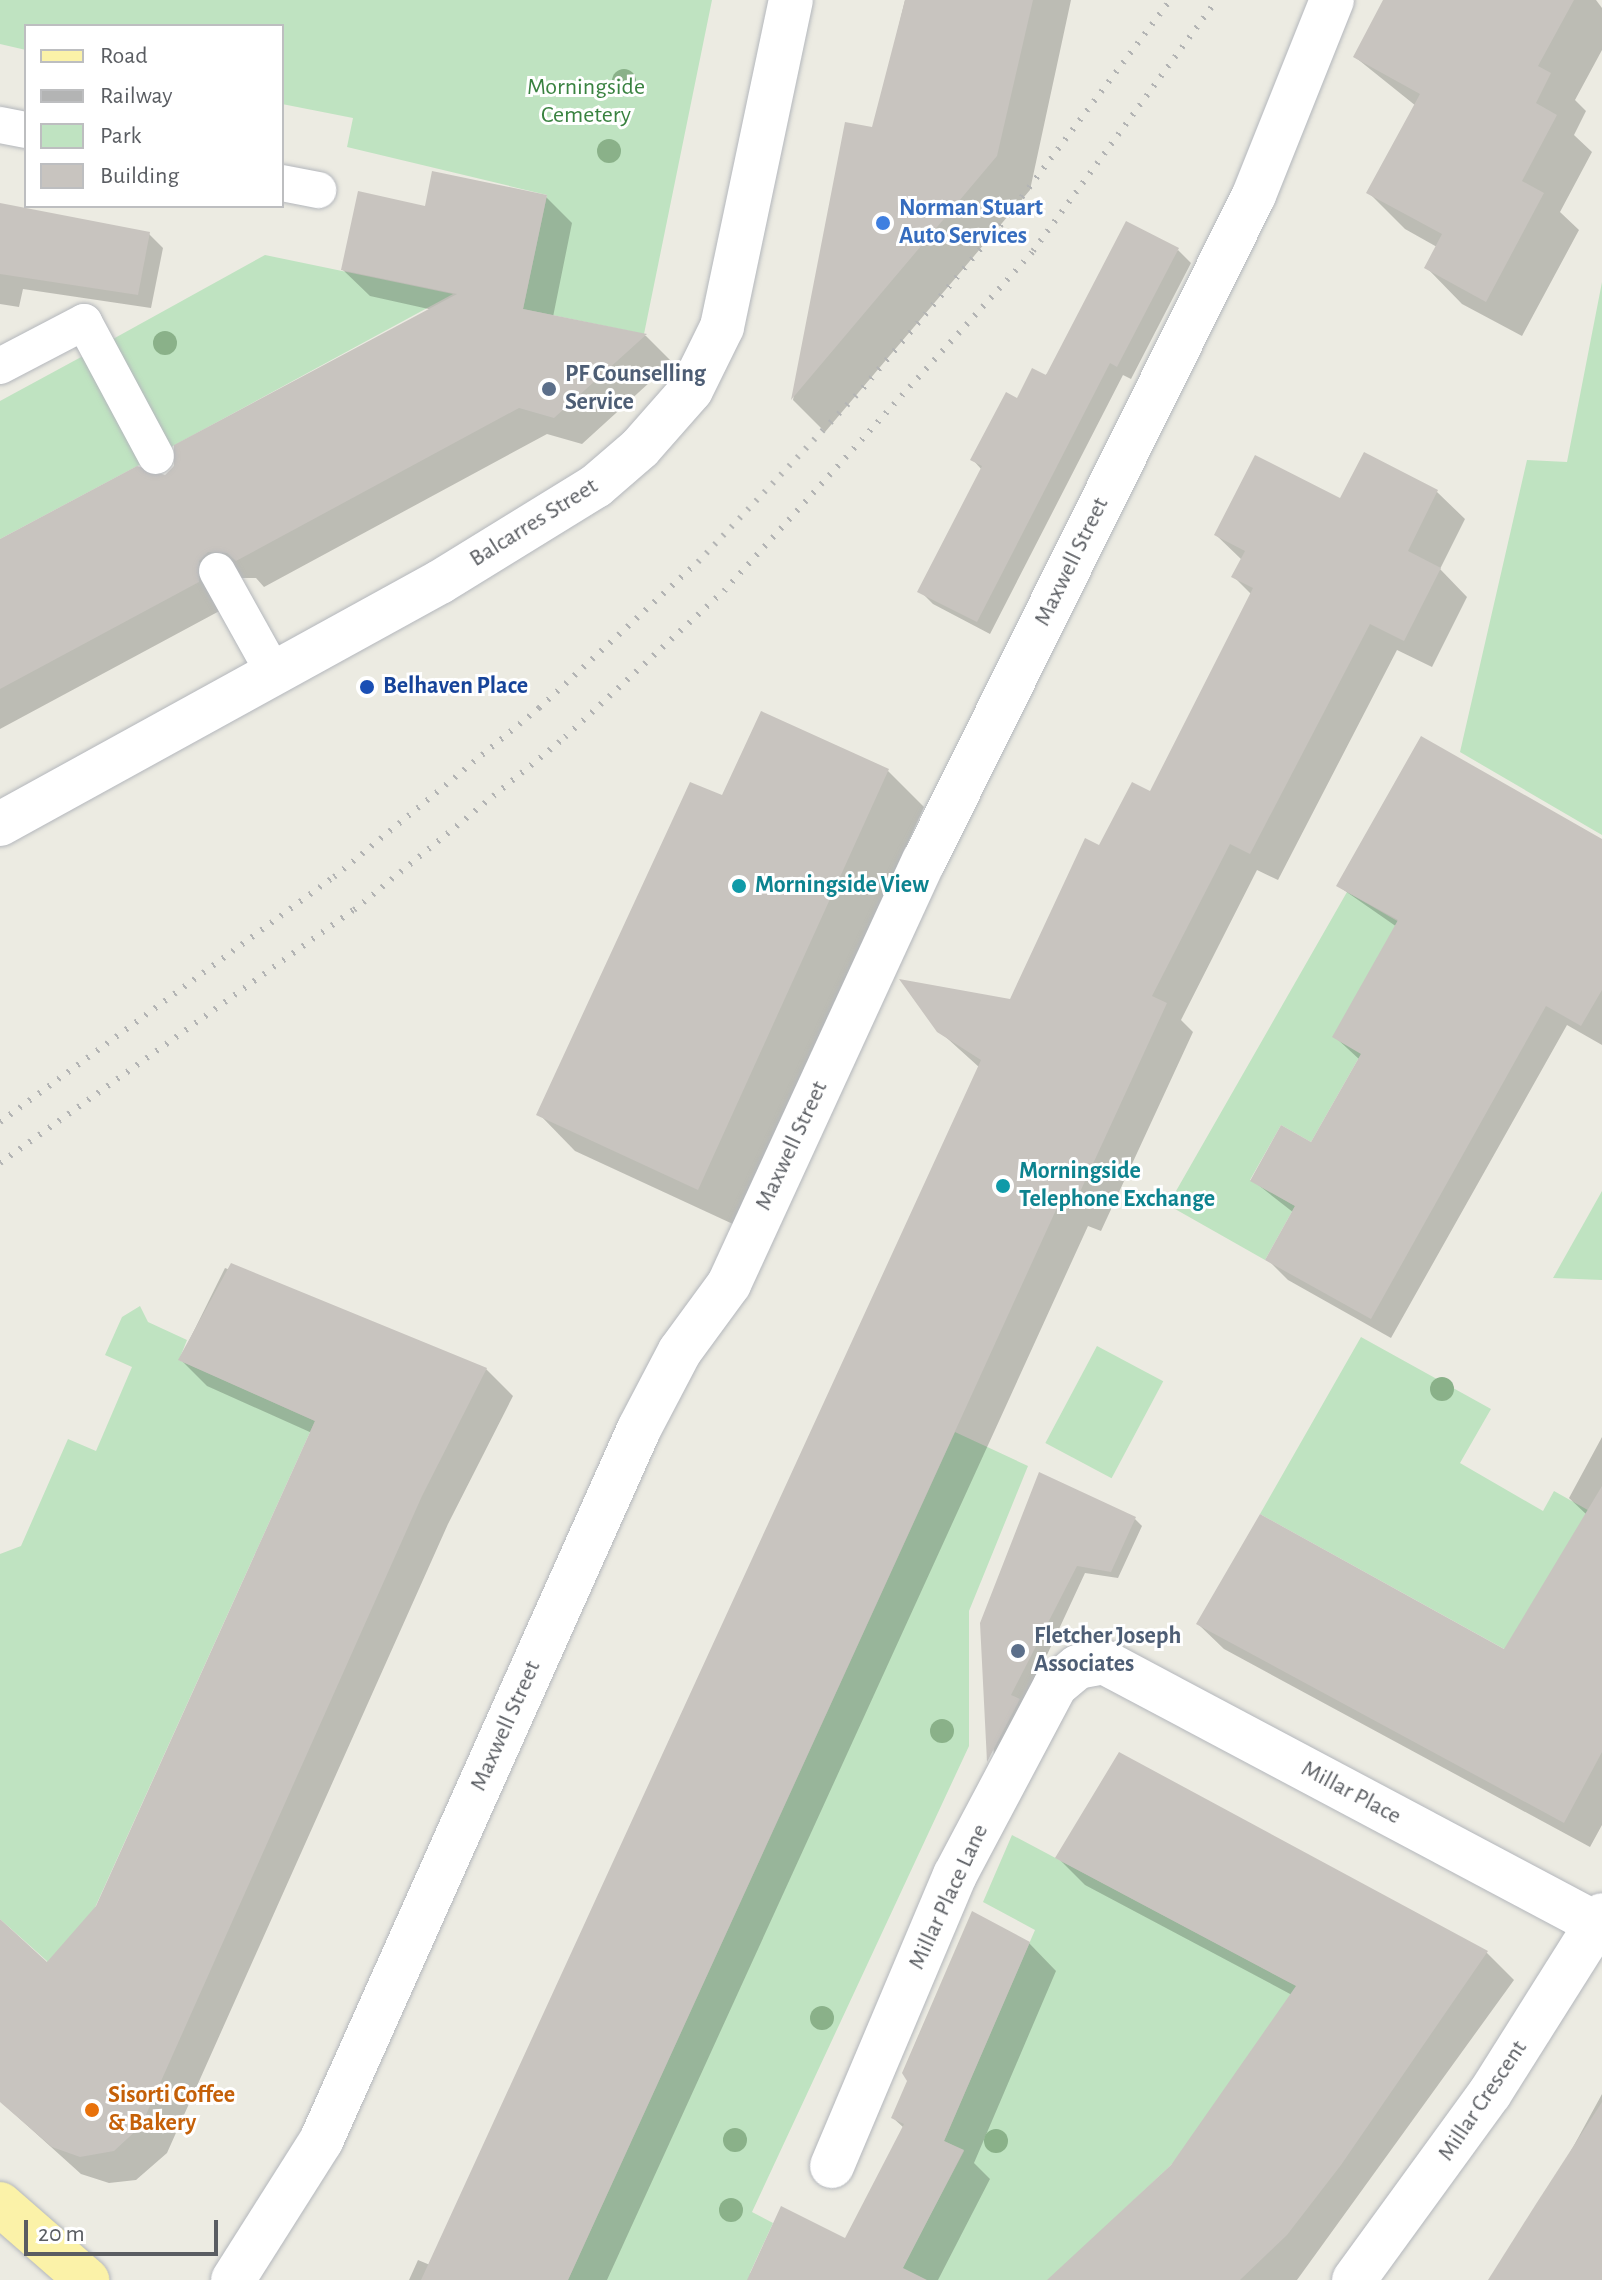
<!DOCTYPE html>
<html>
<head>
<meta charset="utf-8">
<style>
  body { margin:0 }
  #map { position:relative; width:1602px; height:2280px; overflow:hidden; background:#ecebe2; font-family:"Alegreya Sans",sans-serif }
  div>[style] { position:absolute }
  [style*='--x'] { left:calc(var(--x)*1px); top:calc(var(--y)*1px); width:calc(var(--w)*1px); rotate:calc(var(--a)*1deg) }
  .green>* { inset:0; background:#bfe3c1; transform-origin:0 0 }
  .shadow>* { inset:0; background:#0003 }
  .building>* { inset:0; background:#c8c4bf }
  .roads { filter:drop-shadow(0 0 2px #b4b7bc) drop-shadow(0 0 2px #b4b7bc) }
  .lane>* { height:36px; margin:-18px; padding:0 18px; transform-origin:18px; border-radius:18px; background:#fff }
  .street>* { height:44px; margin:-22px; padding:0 22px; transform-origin:22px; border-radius:22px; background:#fff }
  .secondary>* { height:44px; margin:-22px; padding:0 22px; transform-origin:22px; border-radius:22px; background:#fff }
  .primary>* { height:44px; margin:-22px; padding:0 22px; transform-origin:22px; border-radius:22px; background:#fbf2a8 }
  .rail>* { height:6px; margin-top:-3px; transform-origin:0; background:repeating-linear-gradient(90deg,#b3b4b4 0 2px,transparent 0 12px) }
  .trees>* { width:24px; height:24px; margin:-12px; border-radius:50%; background:#8ab189 }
  .dots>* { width:22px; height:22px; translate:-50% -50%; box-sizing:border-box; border:4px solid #fff; border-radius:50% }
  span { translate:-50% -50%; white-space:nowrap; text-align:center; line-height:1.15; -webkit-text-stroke:6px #fff; paint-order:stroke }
  .park-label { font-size:24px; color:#398240 }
  .shop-label { font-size:24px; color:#366cbe; font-weight:700 }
  .left { translate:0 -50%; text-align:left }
  .service-label { font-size:24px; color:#4e5e75; font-weight:700 }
  .street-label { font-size:24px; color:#5a5d62 }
  .transit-label { font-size:24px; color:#164399; font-weight:700 }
  .culture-label { font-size:24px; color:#0d838f; font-weight:700 }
  .food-label { font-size:24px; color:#c56008; font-weight:700 }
  .legend { position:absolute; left:24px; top:24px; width:260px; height:184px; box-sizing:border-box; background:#fff; border:2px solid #bdbec0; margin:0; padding:10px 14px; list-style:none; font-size:24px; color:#5a5d62 }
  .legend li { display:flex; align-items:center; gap:16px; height:40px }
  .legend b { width:40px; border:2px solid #bdbec0 }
  .scale { position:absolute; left:24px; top:2220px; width:194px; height:36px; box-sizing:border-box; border:4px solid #5a5d62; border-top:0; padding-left:10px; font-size:24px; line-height:28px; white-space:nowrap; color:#5a5d62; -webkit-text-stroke:6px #fff; paint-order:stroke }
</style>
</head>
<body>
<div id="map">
  <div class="green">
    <div style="clip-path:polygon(0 0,712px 0,644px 334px,523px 309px,547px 195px,347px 147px,353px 118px,282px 104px,282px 26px,26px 26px,26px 50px,0 44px)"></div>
    <div style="clip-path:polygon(265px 255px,453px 294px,171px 447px,113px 339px)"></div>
    <div style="clip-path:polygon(1602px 282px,1602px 835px,1460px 752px,1527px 460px,1567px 462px)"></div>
    <div style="clip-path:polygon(83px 356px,141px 464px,0 539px,0 401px)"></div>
    <div style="clip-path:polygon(1347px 892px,1439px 945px,1361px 1054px,1311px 1142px,1281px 1125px,1250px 1180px,1295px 1206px,1265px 1260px,1168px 1205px)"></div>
    <div style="clip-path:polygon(1602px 1191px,1602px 1280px,1553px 1278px)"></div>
    <div style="clip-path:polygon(140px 1306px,148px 1322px,187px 1340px,179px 1360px,315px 1421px,69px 1965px,46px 1975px,47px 1961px,0 1919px,0 1554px,21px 1546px,68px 1439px,96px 1451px,132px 1367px,105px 1355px,122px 1317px)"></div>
    <div style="clip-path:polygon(1361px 1337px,1491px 1409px,1460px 1463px,1543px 1511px,1554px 1491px,1602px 1518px,1535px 1666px,1260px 1514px)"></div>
    <div style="left:1097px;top:1346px;width:75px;height:110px;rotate:28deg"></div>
    <div style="clip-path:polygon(955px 1432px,1028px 1466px,969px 1611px,969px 1746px,752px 2212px,773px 2223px,750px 2273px,762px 2280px,568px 2280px)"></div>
    <div style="clip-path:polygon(1012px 1835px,1289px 1982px,1302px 1977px,1310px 1994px,1171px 2165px,1049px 2280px,896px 2280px,964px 2151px,944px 2141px,1035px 1930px,983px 1902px)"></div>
  </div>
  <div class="shadow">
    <div style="clip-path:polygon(905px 0,1071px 0,1030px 190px,825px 432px,793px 400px,846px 124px,874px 130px)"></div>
    <div style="clip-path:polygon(1385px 0,1596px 0,1602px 8px,1602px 50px,1575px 100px,1586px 111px,1574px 135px,1592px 152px,1560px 212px,1579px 230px,1522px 336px,1462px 304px,1426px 267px,1437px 247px,1405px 229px,1369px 193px,1416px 106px,1355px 57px)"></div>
    <div style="clip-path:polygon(546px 197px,572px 223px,553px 317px,646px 336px,672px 362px,582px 444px,547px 434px,264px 587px,256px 578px,235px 578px,225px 608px,0 729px,0 542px,168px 476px,179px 458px,433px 310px,370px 296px,343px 270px,426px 208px)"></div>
    <div style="clip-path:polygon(0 206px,149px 234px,163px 248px,151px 308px,23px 289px,19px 307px,0 304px)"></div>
    <div style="clip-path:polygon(1178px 250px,1191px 263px,1131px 379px,1123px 375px,990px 634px,933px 604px,920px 591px,982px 470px,973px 460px,1018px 401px)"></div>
    <div style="clip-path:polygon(1365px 454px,1437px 492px,1465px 519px,1440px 569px,1467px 597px,1432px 667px,1397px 650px,1278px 880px,1257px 870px,1181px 1020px,1193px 1032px,1101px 1231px,1088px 1226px,607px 2280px,409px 2280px,418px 2260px,430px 2265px,980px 1068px,938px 1030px,1011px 1001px,1100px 847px,1151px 794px,1252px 595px,1233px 576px,1242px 560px,1216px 535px,1341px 501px)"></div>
    <div style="clip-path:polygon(888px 771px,924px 807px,735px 1225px,575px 1151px,539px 1114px,723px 798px)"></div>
    <div style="clip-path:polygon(1602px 842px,1602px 1045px,1567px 1025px,1391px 1338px,1288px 1280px,1268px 1260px,1294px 1213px,1252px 1180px,1312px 1145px,1360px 1060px,1335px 1037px,1397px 927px,1338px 886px)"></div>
    <div style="clip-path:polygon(225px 1268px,486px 1369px,513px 1396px,448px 1524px,167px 2153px,136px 2180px,109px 2183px,81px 2174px,0 2101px,0 1922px,47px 1964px,98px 1908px,312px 1433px,207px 1386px,180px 1359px)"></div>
    <div style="clip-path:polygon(1602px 1437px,1602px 1825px,1590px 1847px,1224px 1649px,1198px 1624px,1505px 1652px,1587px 1515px,1569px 1498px)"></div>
    <div style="clip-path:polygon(1135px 1519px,1142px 1526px,1118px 1578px,1085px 1573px,995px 1767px,982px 1624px)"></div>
    <div style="clip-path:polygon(1120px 1755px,1487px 1953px,1514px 1980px,1297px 2280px,1052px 2280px,1172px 2166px,1292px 1995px,1085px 1885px,1058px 1858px)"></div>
    <div style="clip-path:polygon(1029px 1943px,1056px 1971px,974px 2163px,990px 2179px,938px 2280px,759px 2280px,846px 2241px,904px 2128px,893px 2118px)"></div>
    <div style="clip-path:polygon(1602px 2094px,1602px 2280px,1490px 2280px,1560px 2171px)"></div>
  </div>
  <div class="building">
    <div style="clip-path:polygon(905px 0,1033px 0,997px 156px,791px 400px,845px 122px,872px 127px)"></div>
    <div style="clip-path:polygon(1383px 0,1574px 0,1538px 66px,1551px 73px,1536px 103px,1557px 115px,1522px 181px,1544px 193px,1486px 302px,1424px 268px,1442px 234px,1366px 193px,1420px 94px,1353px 57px)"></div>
    <div style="clip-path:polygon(432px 171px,547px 195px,523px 309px,647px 334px,554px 418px,519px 408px,236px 561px,227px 553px,208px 552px,199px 561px,199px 582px,0 689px,0 539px,137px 466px,165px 475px,174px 466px,174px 445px,457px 294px,341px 270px,358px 191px,425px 206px)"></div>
    <div style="clip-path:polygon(0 203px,150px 232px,138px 295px,0 274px)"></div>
    <div style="clip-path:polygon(1126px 221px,1179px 248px,1117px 367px,1110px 363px,977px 622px,917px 592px,982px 466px,970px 460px,1006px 392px,1017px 398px,1032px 368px,1046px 375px)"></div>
    <div style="clip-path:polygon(1364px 452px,1438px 490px,1408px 551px,1441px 568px,1404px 641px,1370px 624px,1250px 854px,1230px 844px,1152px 996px,1167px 1003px,1074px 1205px,1061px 1199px,568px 2280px,421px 2280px,981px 1060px,937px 1032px,899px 979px,1010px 999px,1085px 838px,1099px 845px,1132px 782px,1150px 791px,1253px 588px,1231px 577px,1245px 551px,1214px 535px,1255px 455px,1340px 498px)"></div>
    <div style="clip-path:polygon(761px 711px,889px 769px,698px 1190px,536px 1115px,690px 782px,722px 795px)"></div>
    <div style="clip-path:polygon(1421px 736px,1602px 839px,1602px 990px,1581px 1026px,1546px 1006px,1371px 1319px,1265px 1260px,1295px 1206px,1250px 1181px,1281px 1125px,1311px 1142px,1361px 1054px,1332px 1037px,1398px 920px,1336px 886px)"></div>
    <div style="clip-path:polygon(231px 1263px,487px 1368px,422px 1496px,141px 2126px,114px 2151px,80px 2157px,52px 2147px,0 2102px,0 1919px,47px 1962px,96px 1906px,315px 1421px,178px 1360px)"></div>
    <div style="clip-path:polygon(1039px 1472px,1136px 1517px,1111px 1572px,1077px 1566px,1011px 1695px,1020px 1699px,987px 1762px,980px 1623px)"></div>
    <div style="clip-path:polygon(1602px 1486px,1602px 1752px,1564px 1823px,1196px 1624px,1260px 1514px,1504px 1649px)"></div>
    <div style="clip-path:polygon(1119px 1752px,1488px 1951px,1341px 2165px,1287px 2235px,1240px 2280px,1047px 2280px,1171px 2165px,1296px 1986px,1055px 1858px)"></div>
    <div style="clip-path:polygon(972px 1911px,1030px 1942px,944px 2141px,964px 2150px,903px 2268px,927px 2280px,747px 2280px,781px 2206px,845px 2238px,904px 2124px,891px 2118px,907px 2081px,902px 2073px)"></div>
    <div style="clip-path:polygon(1602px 2102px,1602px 2280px,1488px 2280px,1536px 2204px)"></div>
  </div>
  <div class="roads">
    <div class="lane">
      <div style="--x:0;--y:125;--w:26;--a:11"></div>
      <div style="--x:282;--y:183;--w:37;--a:11"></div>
      <div style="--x:0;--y:366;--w:95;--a:-27.6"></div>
      <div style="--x:84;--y:322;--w:152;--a:61.8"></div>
      <div style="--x:217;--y:571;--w:119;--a:60.9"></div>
    </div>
    <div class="street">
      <div style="--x:832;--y:2166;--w:316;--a:-67.1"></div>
      <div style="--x:955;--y:1875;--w:214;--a:-62.1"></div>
      <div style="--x:1055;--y:1686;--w:30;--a:-40"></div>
      <div style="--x:1078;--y:1667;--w:26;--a:-11"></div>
      <div style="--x:1104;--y:1662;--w:558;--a:27.99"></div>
      <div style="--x:233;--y:2280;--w:165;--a:-57.7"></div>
      <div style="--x:321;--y:2141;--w:780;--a:-65.93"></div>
      <div style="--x:639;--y:1429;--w:88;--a:-62.3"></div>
      <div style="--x:680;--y:1351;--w:83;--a:-53.8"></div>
      <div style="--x:729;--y:1284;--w:466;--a:-65.3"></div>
      <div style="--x:924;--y:861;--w:743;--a:-63.64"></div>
      <div style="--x:1254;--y:195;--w:210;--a:-68.2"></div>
      <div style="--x:1354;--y:2280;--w:231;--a:-54"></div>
      <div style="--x:1490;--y:2093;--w:210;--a:-57.8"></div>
    </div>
    <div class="secondary">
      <div style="--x:0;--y:824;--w:502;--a:-28.81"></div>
      <div style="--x:440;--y:582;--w:183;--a:-31.6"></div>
      <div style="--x:596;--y:486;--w:58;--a:-40.8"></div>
      <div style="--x:640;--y:448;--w:77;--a:-48.7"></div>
      <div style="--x:691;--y:390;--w:70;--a:-63.8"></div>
      <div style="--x:722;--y:327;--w:334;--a:-78.1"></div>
    </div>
    <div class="primary">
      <div style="--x:0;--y:2204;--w:116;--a:41.1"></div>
    </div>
  </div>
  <div class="rail">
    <div style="--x:0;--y:1122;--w:414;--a:-36.3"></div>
    <div style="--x:334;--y:877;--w:266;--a:-39.5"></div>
    <div style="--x:539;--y:708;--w:216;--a:-42.6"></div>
    <div style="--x:698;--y:562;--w:240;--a:-46.5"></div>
    <div style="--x:863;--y:388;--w:212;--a:-49.8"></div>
    <div style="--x:1000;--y:226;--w:283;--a:-53"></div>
    <div style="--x:0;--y:1163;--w:435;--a:-35.6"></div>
    <div style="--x:354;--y:910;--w:273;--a:-39.3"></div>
    <div style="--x:565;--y:737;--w:216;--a:-42.6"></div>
    <div style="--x:724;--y:591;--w:459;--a:-47.7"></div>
    <div style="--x:1033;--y:251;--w:311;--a:-53.8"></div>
  </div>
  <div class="trees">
    <div style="left:624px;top:81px"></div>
    <div style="left:609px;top:151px"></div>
    <div style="left:165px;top:343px"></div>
    <div style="left:1442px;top:1389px"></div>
    <div style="left:942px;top:1731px"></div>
    <div style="left:822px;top:2018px"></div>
    <div style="left:735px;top:2140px"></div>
    <div style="left:996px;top:2141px"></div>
    <div style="left:731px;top:2210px"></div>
  </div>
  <div class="dots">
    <div style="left:883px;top:223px;background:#3f7fe0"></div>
    <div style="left:549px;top:389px;background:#5c6f8a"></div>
    <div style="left:367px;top:687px;background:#1a4fb4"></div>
    <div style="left:739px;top:886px;background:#0f9aa8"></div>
    <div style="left:1003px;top:1186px;background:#0f9aa8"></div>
    <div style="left:1018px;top:1651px;background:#5c6f8a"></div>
    <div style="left:92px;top:2110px;background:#e8710a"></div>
  </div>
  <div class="park-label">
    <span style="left:586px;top:102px">Morningside<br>Cemetery</span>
  </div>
  <div class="shop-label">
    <span class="left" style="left:899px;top:223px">Norman Stuart<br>Auto Services</span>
  </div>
  <div class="service-label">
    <span class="left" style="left:565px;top:389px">PF Counselling<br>Service</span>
    <span class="left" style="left:1034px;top:1651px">Fletcher Joseph<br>Associates</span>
  </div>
  <div class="street-label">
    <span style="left:534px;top:523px;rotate:-32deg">Balcarres Street</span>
    <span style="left:1072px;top:562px;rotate:-64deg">Maxwell Street</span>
    <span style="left:792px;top:1146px;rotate:-65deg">Maxwell Street</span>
    <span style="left:506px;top:1726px;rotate:-66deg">Maxwell Street</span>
    <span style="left:1351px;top:1793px;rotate:28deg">Millar Place</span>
    <span style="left:949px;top:1897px;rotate:-65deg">Millar Place Lane</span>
    <span style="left:1483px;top:2101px;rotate:-56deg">Millar Crescent</span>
  </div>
  <div class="transit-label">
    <span class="left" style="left:383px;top:687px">Belhaven Place</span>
  </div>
  <div class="culture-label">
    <span class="left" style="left:755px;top:886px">Morningside View</span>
    <span class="left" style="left:1019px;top:1186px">Morningside<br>Telephone Exchange</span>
  </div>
  <div class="food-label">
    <span class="left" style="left:108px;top:2110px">Sisorti Coffee<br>&amp; Bakery</span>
  </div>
  <ul class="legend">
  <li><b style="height:10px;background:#fbf2a8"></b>Road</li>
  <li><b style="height:10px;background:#b3b4b4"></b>Railway</li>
  <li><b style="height:22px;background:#bfe3c1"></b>Park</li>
  <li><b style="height:22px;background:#c8c4bf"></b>Building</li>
  </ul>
  <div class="scale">20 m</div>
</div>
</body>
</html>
